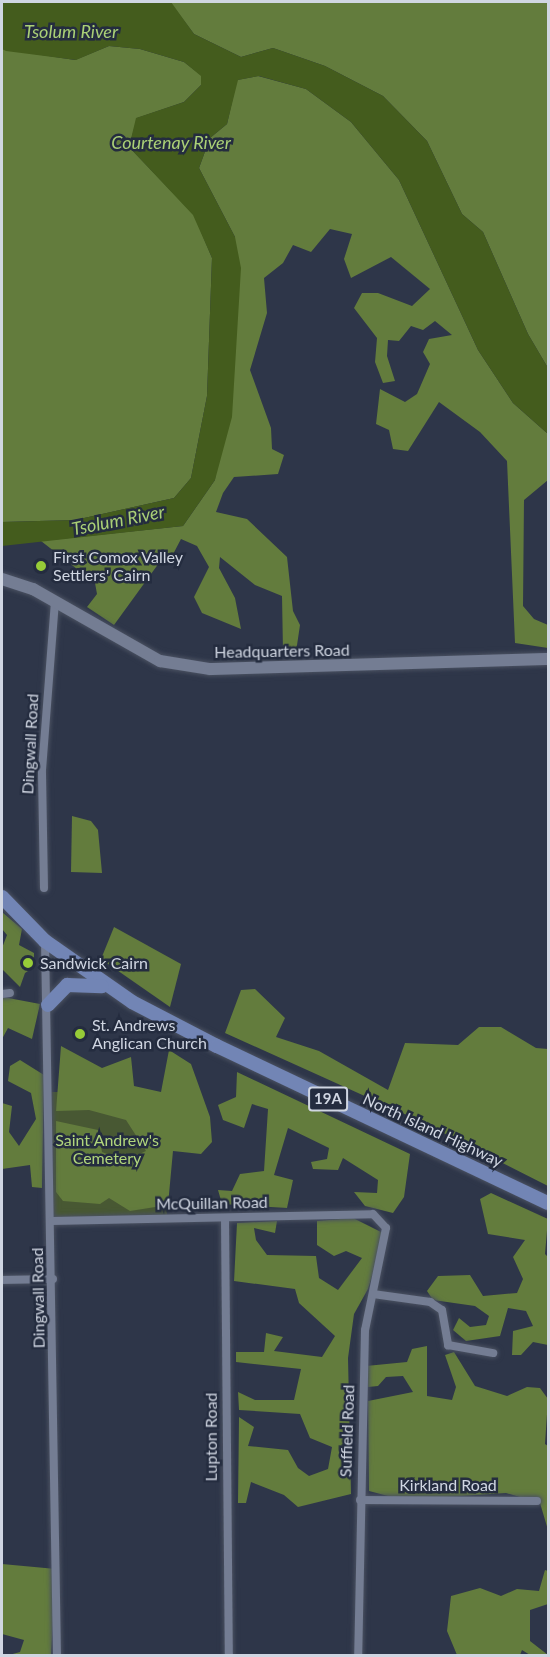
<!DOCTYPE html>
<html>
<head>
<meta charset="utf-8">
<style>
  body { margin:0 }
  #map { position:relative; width:550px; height:1657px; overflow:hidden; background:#2e3649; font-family:Lato,sans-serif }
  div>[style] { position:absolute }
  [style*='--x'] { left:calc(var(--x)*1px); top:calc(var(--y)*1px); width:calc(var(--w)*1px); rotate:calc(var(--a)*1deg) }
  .green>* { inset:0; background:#485833; transform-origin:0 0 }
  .forest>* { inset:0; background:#637c3d }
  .water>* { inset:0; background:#445c1d }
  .roads { filter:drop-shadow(0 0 2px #4a5161) drop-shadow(0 0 2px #4a5161) }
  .minor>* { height:8px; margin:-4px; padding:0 4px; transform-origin:4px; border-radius:4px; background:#747d93 }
  .secondary>* { height:12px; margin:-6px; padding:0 6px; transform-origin:6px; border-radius:6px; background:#747d93 }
  .primary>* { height:14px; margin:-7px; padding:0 7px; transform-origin:7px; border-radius:7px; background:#7285b5 }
  .dots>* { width:16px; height:16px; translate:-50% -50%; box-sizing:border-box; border:3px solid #242c3f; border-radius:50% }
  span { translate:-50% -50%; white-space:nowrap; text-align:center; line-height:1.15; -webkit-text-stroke:5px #242c3f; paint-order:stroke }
  .shield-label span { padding:2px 4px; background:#242c3f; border:2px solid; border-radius:4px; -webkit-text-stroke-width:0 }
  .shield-label { font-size:15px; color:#d0d6e2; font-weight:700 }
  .poi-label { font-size:16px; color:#d0d6e2 }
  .left { translate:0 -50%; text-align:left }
  .street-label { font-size:16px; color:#d0d6e2 }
  .park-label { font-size:16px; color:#b1d67c }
  .water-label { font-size:18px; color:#aad076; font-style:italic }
  .frame { position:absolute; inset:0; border:3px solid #d0d6e2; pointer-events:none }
</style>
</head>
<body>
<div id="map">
  <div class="green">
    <div style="left:50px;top:1092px;width:117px;height:129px"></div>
  </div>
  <div class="forest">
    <div style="clip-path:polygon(170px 2px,548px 2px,548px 368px,528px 334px,483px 232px,462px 214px,427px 141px,383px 96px,325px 66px,273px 48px,241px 57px,194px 34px)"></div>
    <div style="clip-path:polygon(109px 46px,140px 49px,184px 62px,202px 76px,201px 85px,184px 102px,137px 118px,129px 147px,194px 215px,212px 258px,207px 396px,191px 478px,174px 498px,75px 520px,2px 522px,2px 49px,75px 60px)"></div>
    <div style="clip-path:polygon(258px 76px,306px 89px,351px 122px,399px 180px,478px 350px,513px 403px,548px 434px,548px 480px,524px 500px,523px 606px,534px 619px,548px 625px,548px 648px,515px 643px,507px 461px,480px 432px,439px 402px,408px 451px,393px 449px,389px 430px,376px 424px,380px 389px,405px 402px,417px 394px,430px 364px,423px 352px,429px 339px,452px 335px,435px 321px,423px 330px,411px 326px,399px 341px,388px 340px,387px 356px,395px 381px,383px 383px,375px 362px,377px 338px,354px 308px,362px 293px,378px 293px,412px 306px,430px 289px,391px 257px,351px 278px,344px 259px,352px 234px,330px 229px,311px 252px,293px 245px,283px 263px,264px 278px,267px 313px,250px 370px,271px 428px,272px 449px,284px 455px,278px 474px,234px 477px,223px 493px,216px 512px,247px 519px,287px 557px,293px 611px,300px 625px,296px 652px,283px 652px,282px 596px,255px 585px,220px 557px,219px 568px,235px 598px,241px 629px,202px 613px,194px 597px,209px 567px,197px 546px,181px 539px,170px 560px,159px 563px,114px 625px,87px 607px,97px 594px,95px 583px,41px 541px,183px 526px,215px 480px,235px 237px,199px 168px,210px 138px,227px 124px,237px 80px)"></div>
    <div style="clip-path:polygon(72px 816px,91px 821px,98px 830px,102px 873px,71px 872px)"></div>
    <div style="clip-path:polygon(2px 912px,22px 929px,19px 945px,34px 953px,34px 967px,25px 973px,20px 987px,2px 969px,2px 948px,7px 935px,2px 929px)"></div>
    <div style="clip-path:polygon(114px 927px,181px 964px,170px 1007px,101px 959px)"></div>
    <div style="clip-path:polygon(255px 989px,285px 1018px,276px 1037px,319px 1051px,388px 1090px,405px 1043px,458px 1045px,479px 1027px,501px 1027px,536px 1048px,548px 1049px,548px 1186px,420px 1121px,225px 1033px,241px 990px)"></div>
    <div style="clip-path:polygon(3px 997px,40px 1004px,32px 1039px,8px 1028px,2px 1039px)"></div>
    <div style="clip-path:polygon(61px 1046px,102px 1068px,131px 1057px,134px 1086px,161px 1092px,169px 1050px,191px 1064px,210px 1117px,212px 1142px,201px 1154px,173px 1151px,168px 1205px,130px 1211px,109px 1198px,100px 1204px,63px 1201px,56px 1192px,56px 1121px,98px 1130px,102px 1152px,124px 1161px,146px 1151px,126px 1120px,89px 1110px,56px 1111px)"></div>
    <div style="clip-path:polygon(20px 1060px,44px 1075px,42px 1188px,32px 1187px,30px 1165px,2px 1169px,2px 1103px,12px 1106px,9px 1132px,19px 1146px,36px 1119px,31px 1093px,8px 1081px,10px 1066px)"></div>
    <div style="clip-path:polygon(237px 1072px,410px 1154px,404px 1197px,393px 1213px,365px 1206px,354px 1192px,377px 1193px,378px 1180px,343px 1158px,338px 1170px,313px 1169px,311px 1162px,327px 1159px,329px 1148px,288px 1128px,274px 1175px,293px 1180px,287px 1208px,222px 1204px,218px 1190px,232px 1191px,240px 1174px,264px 1171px,268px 1109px,252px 1104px,244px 1128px,223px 1120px,218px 1105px,236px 1097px)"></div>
    <div style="clip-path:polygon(491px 1193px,548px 1219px,545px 1254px,548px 1257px,548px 1345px,533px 1342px,521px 1355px,512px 1355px,513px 1331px,533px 1326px,526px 1311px,508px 1308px,500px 1336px,466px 1341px,453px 1330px,459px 1318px,470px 1327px,486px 1325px,489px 1316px,475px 1306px,433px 1300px,427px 1291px,438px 1276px,470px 1275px,483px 1296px,517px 1293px,523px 1279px,513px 1257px,525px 1240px,488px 1234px,480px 1199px)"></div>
    <div style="clip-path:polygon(353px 1218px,385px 1234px,368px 1289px,354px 1314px,348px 1358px,351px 1494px,298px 1507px,284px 1495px,251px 1482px,246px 1503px,238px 1503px,239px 1417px,254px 1427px,248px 1446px,288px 1450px,298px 1468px,309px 1476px,328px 1469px,332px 1447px,310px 1438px,300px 1414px,239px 1410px,238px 1392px,255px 1400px,294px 1400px,301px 1369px,236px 1362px,236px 1352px,264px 1352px,266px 1333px,283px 1337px,274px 1351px,322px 1357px,335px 1336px,299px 1303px,295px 1289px,234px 1281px,237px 1223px,277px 1221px,275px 1233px,254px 1228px,256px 1240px,267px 1255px,316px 1256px,319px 1278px,338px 1290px,362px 1258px,346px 1251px,334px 1256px,317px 1245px,317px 1221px)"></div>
    <div style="clip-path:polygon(427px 1346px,427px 1396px,452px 1400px,456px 1387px,445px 1355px,454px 1352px,475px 1386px,507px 1396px,527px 1387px,540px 1388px,548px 1399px,545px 1444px,548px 1446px,548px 1530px,540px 1503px,506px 1493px,403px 1500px,369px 1491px,368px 1401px,413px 1392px,403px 1376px,386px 1377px,378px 1386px,368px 1387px,366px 1366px,407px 1362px,412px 1349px)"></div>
    <div style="clip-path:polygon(2px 1564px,56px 1569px,51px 1655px,9px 1655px,20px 1652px,24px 1640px,2px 1634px)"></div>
    <div style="clip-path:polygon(545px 1570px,548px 1571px,548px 1604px,530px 1610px,530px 1641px,548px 1655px,530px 1655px,522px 1650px,520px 1655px,457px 1655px,447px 1631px,451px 1596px,480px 1588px,501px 1596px,517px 1589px,539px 1591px)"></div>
  </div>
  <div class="water">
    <div style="clip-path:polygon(2px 2px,171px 2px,194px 34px,241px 57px,273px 48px,325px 66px,383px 96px,427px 141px,462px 214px,483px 232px,528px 334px,548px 368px,548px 434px,513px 403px,478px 350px,399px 180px,351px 122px,306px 89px,259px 76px,238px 80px,227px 124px,210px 138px,199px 168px,235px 237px,241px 268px,232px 417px,215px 480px,183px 526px,2px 546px,2px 522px,75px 520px,174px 498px,191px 478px,207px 396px,212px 258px,193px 215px,129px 147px,136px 118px,184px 102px,201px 85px,201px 76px,184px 62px,140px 49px,109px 46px,76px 60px,6px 51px,2px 49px)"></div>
  </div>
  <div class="roads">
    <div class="minor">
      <div style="--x:44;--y:888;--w:118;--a:-91"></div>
      <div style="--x:42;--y:770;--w:169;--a:-85.6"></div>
      <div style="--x:45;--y:941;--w:715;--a:89.04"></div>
      <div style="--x:2;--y:994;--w:8;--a:-7"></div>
      <div style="--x:225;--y:1218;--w:438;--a:89.5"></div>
      <div style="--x:52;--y:1221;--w:321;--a:-1.2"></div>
      <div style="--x:373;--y:1214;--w:19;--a:47"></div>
      <div style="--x:386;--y:1228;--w:104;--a:101.6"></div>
      <div style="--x:365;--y:1330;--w:326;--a:91.2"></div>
      <div style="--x:2;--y:1280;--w:51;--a:-1.1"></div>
      <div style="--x:373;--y:1294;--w:58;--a:8"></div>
      <div style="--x:430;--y:1302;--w:14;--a:34"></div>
      <div style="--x:442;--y:1310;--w:36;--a:80"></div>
      <div style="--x:448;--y:1345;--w:46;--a:10.1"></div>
      <div style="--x:360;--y:1500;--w:177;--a:0.3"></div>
    </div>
    <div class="secondary">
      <div style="--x:2;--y:579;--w:33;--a:18"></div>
      <div style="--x:33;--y:589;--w:146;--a:29.6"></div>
      <div style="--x:160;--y:661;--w:51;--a:9.1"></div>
      <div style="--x:210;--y:669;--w:338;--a:-1.7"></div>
    </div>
    <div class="primary">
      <div style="--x:2;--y:897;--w:62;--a:45.7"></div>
      <div style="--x:45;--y:941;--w:106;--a:35"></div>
      <div style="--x:132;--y:1002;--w:96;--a:27.4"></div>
      <div style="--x:217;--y:1046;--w:366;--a:25.4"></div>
      <div style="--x:48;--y:1005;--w:28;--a:-46"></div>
      <div style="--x:67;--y:985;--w:35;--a:2"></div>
    </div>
  </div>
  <div class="dots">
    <div style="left:41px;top:566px;background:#97cc38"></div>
    <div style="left:28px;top:963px;background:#97cc38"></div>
    <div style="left:80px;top:1034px;background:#97cc38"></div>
  </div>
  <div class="shield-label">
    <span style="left:328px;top:1099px">19A</span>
  </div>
  <div class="poi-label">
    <span class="left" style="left:53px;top:566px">First Comox Valley<br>Settlers' Cairn</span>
    <span class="left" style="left:40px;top:963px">Sandwick Cairn</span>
    <span class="left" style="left:92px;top:1034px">St. Andrews<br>Anglican Church</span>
  </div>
  <div class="street-label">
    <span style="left:282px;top:651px;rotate:-1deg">Headquarters Road</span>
    <span style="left:30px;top:744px;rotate:-87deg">Dingwall Road</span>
    <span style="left:433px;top:1130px;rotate:25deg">North Island Highway</span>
    <span style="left:212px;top:1203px;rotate:-1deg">McQuillan Road</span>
    <span style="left:38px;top:1298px;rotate:-91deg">Dingwall Road</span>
    <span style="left:347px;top:1431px;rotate:-88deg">Suffield Road</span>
    <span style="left:211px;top:1437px;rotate:-90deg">Lupton Road</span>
    <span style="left:448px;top:1485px">Kirkland Road</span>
  </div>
  <div class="park-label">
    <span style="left:107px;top:1149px">Saint Andrew's<br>Cemetery</span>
  </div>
  <div class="water-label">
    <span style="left:71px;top:31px">Tsolum River</span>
    <span style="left:171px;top:142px">Courtenay River</span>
    <span style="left:118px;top:520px;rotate:-11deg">Tsolum River</span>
  </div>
  <div class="frame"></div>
</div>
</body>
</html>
